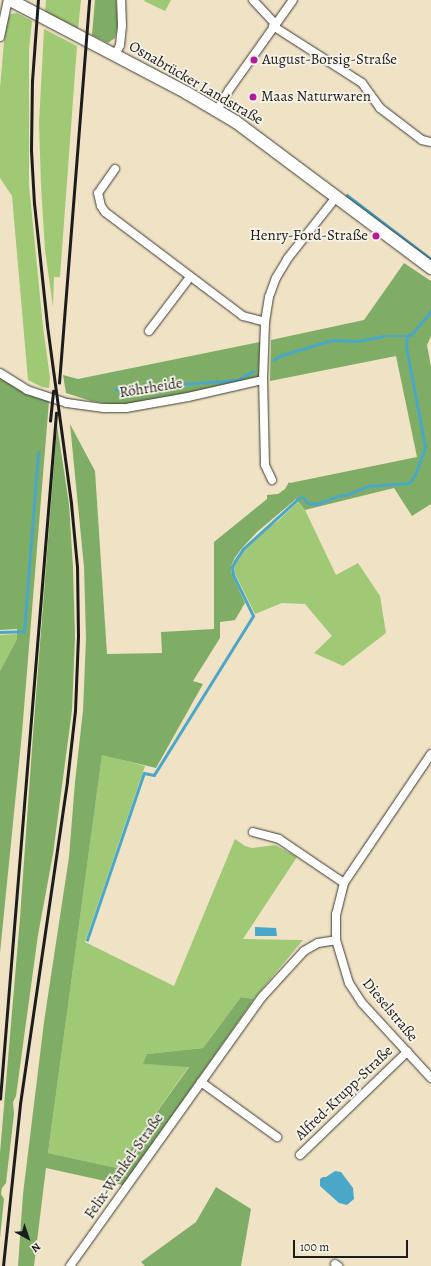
<!DOCTYPE html>
<html>
<head>
<meta charset="utf-8">
<style>
  body { margin:0 }
  #map { position:relative; width:431px; height:1266px; overflow:hidden; background:#f0e2c4; font-family:Alegreya,serif }
  div>[style] { position:absolute }
  [style*='--x'] { left:calc(var(--x)*1px); top:calc(var(--y)*1px); width:calc(var(--w)*1px); rotate:calc(var(--a)*1deg) }
  .green>* { inset:0; background:#9fc975 }
  .forest>* { inset:0; background:#7fad66 }
  .water>* { inset:0; background:#4aa7c8 }
  .stream>* { height:2.5px; margin:-1.25px; padding:0 1.25px; transform-origin:1.25px; border-radius:1.25px; background:#4aa7c8 }
  .roads { filter:drop-shadow(0 0 1px #3c3a35) drop-shadow(0 0 1px #3c3a35) }
  .street>* { height:8px; margin:-4px; padding:0 4px; transform-origin:4px; border-radius:4px; background:#fff }
  .secondary>* { height:12px; margin:-6px; padding:0 6px; transform-origin:6px; border-radius:6px; background:#fff }
  .rail>* { height:2.5px; margin:-1.25px; padding:0 1.25px; transform-origin:1.25px; border-radius:1.25px; background:#1c1c1c }
  .dots>* { width:11px; height:11px; translate:-50% -50%; box-sizing:border-box; border:2px solid #f7f3e8; border-radius:50% }
  span { translate:-50% -50%; white-space:nowrap; text-align:center; line-height:1.15; -webkit-text-stroke:3.5px #f7f3e8; paint-order:stroke }
  .poi-label { font-size:15px; color:#1c1c1c }
  .left { translate:0 -50%; text-align:left }
  .right { translate:-100% -50%; text-align:right }
  .street-label { font-size:15px; color:#1c1c1c }
  .north { position:absolute; left:8px; top:1218px; width:40px; height:40px; -webkit-text-stroke:3px #f7f3e8; paint-order:stroke; rotate:140deg; font-size:11px; font-weight:700; line-height:16px; text-align:center; color:#1c1c1c }
  .north::after { content:''; display:block; margin:auto; width:14px; height:18px; background:#1c1c1c; clip-path:polygon(50% 0,100% 100%,50% 72%,0 100%) }
  .scale { position:absolute; left:293px; top:1240px; width:115px; height:18px; box-sizing:border-box; border:2px solid #1c1c1c; border-top:0; padding-left:5px; font-size:12px; line-height:14px; white-space:nowrap; color:#1c1c1c; -webkit-text-stroke:3px #f7f3e8; paint-order:stroke }
</style>
</head>
<body>
<div id="map">
  <div class="green">
    <div style="clip-path:polygon(46px 0,81px 0,78px 29px,45px 12px)"></div>
    <div style="clip-path:polygon(145px 0,171px 0,165px 11px,144px 1px)"></div>
    <div style="clip-path:polygon(17px 13px,32px 21px,29px 50px,29px 185px,43px 327px,50px 378px,49px 388px,42px 387px,28px 380px,12px 196px,0 178px,0 88px,4px 42px,7px 19px,11px 14px)"></div>
    <div style="clip-path:polygon(44px 29px,77px 46px,60px 277px,54px 277px,53px 307px,45px 250px,41px 185px,39px 123px)"></div>
    <div style="clip-path:polygon(298px 502px,305px 510px,336px 575px,358px 563px,380px 596px,386px 633px,343px 666px,314px 653px,332px 636px,305px 604px,282px 603px,255px 614px,235px 574px,234px 567px,237px 561px,246px 548px,259px 534px,278px 521px)"></div>
    <div style="clip-path:polygon(17px 634px,17px 639px,0 671px,0 635px)"></div>
    <div style="clip-path:polygon(102px 754px,145px 766px,85px 942px,174px 986px,235px 839px,245px 846px,252px 848px,275px 845px,297px 857px,243px 939px,303px 940px,254px 999px,241px 997px,203px 1048px,147px 1054px,144px 1064px,189px 1066px,117px 1168px,48px 1153px)"></div>
  </div>
  <div class="forest">
    <div style="clip-path:polygon(95px 0,116px 0,118px 23px,115px 38px,108px 43px,92px 35px)"></div>
    <div style="clip-path:polygon(404px 263px,431px 281px,431px 336px,427px 345px,431px 367px,431px 504px,412px 516px,394px 488px,305px 510px,296px 499px,257px 532px,242px 548px,234px 559px,231px 567px,232px 575px,245px 603px,235px 620px,220px 622px,220px 638px,193px 681px,203px 684px,156px 768px,102px 755px,48px 1153px,117px 1168px,189px 1067px,143px 1064px,147px 1054px,203px 1048px,241px 997px,254px 999px,123px 1185px,46px 1168px,34px 1266px,18px 1266px,23px 1194px,44px 1022px,69px 857px,75px 782px,83px 711px,86px 638px,84px 567px,70px 424px,95px 471px,107px 654px,162px 653px,161px 632px,214px 629px,214px 542px,267px 499px,267px 495px,278px 494px,285px 489px,289px 482px,290px 483px,417px 457px,396px 356px,270px 381px,271px 340px,364px 320px)"></div>
    <div style="clip-path:polygon(260px 342px,259px 378px,122px 406px,91px 401px,66px 393px,63px 375px,78px 379px)"></div>
    <div style="clip-path:polygon(0 377px,49px 401px,22px 733px,0 953px,0 671px,17px 639px,17px 629px,0 630px)"></div>
    <div style="clip-path:polygon(57px 425px,69px 504px,73px 567px,75px 637px,72px 710px,53px 854px,38px 935px,16px 1096px,13px 1102px,14px 1114px,6px 1183px,2px 1188px,1px 1194px,4px 1199px,0 1238px,0 1153px,20px 918px,33px 734px)"></div>
    <div style="clip-path:polygon(216px 1187px,251px 1209px,241px 1266px,145px 1266px,141px 1262px,196px 1222px)"></div>
  </div>
  <div class="water">
    <div style="clip-path:polygon(255px 927px,276px 928px,277px 936px,255px 936px)"></div>
    <div style="clip-path:polygon(335px 1171px,341px 1172px,353px 1188px,354px 1199px,347px 1205px,339px 1203px,320px 1186px,320px 1179px,323px 1177px,326px 1177px)"></div>
  </div>
  <div class="stream">
    <div style="--x:347;--y:195;--w:106;--a:37.3"></div>
    <div style="--x:274;--y:360;--w:6;--a:-39"></div>
    <div style="--x:279;--y:356;--w:55;--a:-16.8"></div>
    <div style="--x:332;--y:340;--w:26;--a:2"></div>
    <div style="--x:358;--y:341;--w:26;--a:-11"></div>
    <div style="--x:384;--y:336;--w:23;--a:0"></div>
    <div style="--x:407;--y:336;--w:4;--a:-14"></div>
    <div style="--x:411;--y:335;--w:31;--a:-50"></div>
    <div style="--x:115;--y:389;--w:122;--a:-4.2"></div>
    <div style="--x:237;--y:380;--w:18;--a:-29"></div>
    <div style="--x:0;--y:632;--w:24;--a:-2"></div>
    <div style="--x:24;--y:631;--w:179;--a:-85.5"></div>
    <div style="--x:87;--y:940;--w:176;--a:-71.2"></div>
    <div style="--x:144;--y:773;--w:10;--a:11"></div>
    <div style="--x:154;--y:775;--w:187;--a:-58.1"></div>
    <div style="--x:253;--y:616;--w:46;--a:-116"></div>
    <div style="--x:233;--y:575;--w:8;--a:-97"></div>
    <div style="--x:232;--y:567;--w:7;--a:-63"></div>
    <div style="--x:235;--y:561;--w:14;--a:-56"></div>
    <div style="--x:243;--y:549;--w:76;--a:-42.3"></div>
    <div style="--x:299;--y:498;--w:5;--a:0"></div>
    <div style="--x:304;--y:498;--w:6;--a:51"></div>
    <div style="--x:308;--y:503;--w:9;--a:6"></div>
    <div style="--x:317;--y:504;--w:22;--a:-21"></div>
    <div style="--x:338;--y:496;--w:11;--a:-10"></div>
    <div style="--x:349;--y:494;--w:21;--a:-23"></div>
    <div style="--x:368;--y:486;--w:41;--a:-4.2"></div>
    <div style="--x:409;--y:483;--w:10;--a:-53"></div>
    <div style="--x:415;--y:475;--w:30;--a:-70"></div>
    <div style="--x:425;--y:447;--w:103;--a:-100.7"></div>
    <div style="--x:406;--y:346;--w:10;--a:-84"></div>
  </div>
  <div class="roads">
    <div class="street">
      <div style="--x:253;--y:0;--w:33;--a:47"></div>
      <div style="--x:273;--y:26;--w:106;--a:32.6"></div>
      <div style="--x:362;--y:83;--w:31;--a:54"></div>
      <div style="--x:380;--y:108;--w:53;--a:37.3"></div>
      <div style="--x:422;--y:140;--w:9;--a:13"></div>
      <div style="--x:0;--y:37;--w:38;--a:-78"></div>
      <div style="--x:115;--y:55;--w:11;--a:-63"></div>
      <div style="--x:120;--y:45;--w:19;--a:-84"></div>
      <div style="--x:122;--y:26;--w:26;--a:-92"></div>
      <div style="--x:217;--y:110;--w:23;--a:-59"></div>
      <div style="--x:229;--y:90;--w:110;--a:-54.6"></div>
      <div style="--x:115;--y:169;--w:29;--a:125"></div>
      <div style="--x:98;--y:193;--w:13;--a:77"></div>
      <div style="--x:101;--y:206;--w:7;--a:56"></div>
      <div style="--x:105;--y:212;--w:173;--a:37"></div>
      <div style="--x:243;--y:316;--w:23;--a:15"></div>
      <div style="--x:149;--y:331;--w:68;--a:-52.8"></div>
      <div style="--x:0;--y:373;--w:32;--a:32"></div>
      <div style="--x:27;--y:390;--w:42;--a:18"></div>
      <div style="--x:67;--y:403;--w:37;--a:8"></div>
      <div style="--x:104;--y:408;--w:22;--a:0"></div>
      <div style="--x:126;--y:408;--w:63;--a:-10.1"></div>
      <div style="--x:188;--y:397;--w:77;--a:-12.8"></div>
      <div style="--x:272;--y:480;--w:17;--a:-115"></div>
      <div style="--x:265;--y:465;--w:85;--a:-91.3"></div>
      <div style="--x:263;--y:380;--w:58;--a:-88"></div>
      <div style="--x:265;--y:322;--w:25;--a:-81"></div>
      <div style="--x:269;--y:297;--w:20;--a:-70"></div>
      <div style="--x:276;--y:278;--w:23;--a:-59"></div>
      <div style="--x:288;--y:258;--w:79;--a:-51.7"></div>
      <div style="--x:431;--y:754;--w:156;--a:124"></div>
      <div style="--x:344;--y:883;--w:32;--a:104"></div>
      <div style="--x:336;--y:914;--w:26;--a:90"></div>
      <div style="--x:336;--y:940;--w:45;--a:73.2"></div>
      <div style="--x:349;--y:983;--w:24;--a:57"></div>
      <div style="--x:362;--y:1003;--w:102;--a:47.4"></div>
      <div style="--x:253;--y:832;--w:27;--a:15"></div>
      <div style="--x:279;--y:839;--w:78;--a:34.1"></div>
      <div style="--x:201;--y:1082;--w:94;--a:35.9"></div>
      <div style="--x:300;--y:1155;--w:149;--a:-43.9"></div>
      <div style="--x:335;--y:1264;--w:4;--a:34"></div>
      <div style="--x:70;--y:1266;--w:330;--a:-54.5"></div>
      <div style="--x:262;--y:997;--w:62;--a:-47.6"></div>
      <div style="--x:304;--y:951;--w:16;--a:-30"></div>
      <div style="--x:318;--y:943;--w:18;--a:-9"></div>
    </div>
    <div class="secondary">
      <div style="--x:10;--y:0;--w:200;--a:27.7"></div>
      <div style="--x:187;--y:93;--w:57;--a:30.6"></div>
      <div style="--x:236;--y:122;--w:244;--a:36.8"></div>
    </div>
  </div>
  <div class="rail">
    <div style="--x:59;--y:383;--w:384;--a:-85.5"></div>
    <div style="--x:50;--y:421;--w:30;--a:-84"></div>
    <div style="--x:0;--y:1099;--w:688;--a:-85.33"></div>
    <div style="--x:3;--y:1266;--w:163;--a:-84"></div>
    <div style="--x:20;--y:1104;--w:326;--a:-81.7"></div>
    <div style="--x:67;--y:781;--w:70;--a:-83.5"></div>
    <div style="--x:75;--y:711;--w:74;--a:-87.7"></div>
    <div style="--x:78;--y:637;--w:70;--a:-90.8"></div>
    <div style="--x:77;--y:567;--w:64;--a:-95.4"></div>
    <div style="--x:71;--y:503;--w:180;--a:-97.7"></div>
    <div style="--x:47;--y:325;--w:122;--a:-96.1"></div>
    <div style="--x:34;--y:204;--w:54;--a:-93.2"></div>
    <div style="--x:31;--y:150;--w:69;--a:-89.2"></div>
    <div style="--x:32;--y:81;--w:81;--a:-85.8"></div>
  </div>
  <div class="dots">
    <div style="left:254px;top:60px;background:#b5179e"></div>
    <div style="left:253px;top:97px;background:#b5179e"></div>
    <div style="left:376px;top:236px;background:#b5179e"></div>
  </div>
  <div class="poi-label">
    <span class="left" style="left:262px;top:60px">August-Borsig-Straße</span>
    <span class="left" style="left:261px;top:97px">Maas Naturwaren</span>
    <span class="right" style="left:368px;top:236px">Henry-Ford-Straße</span>
  </div>
  <div class="street-label">
    <span style="left:196px;top:83px;rotate:30deg">Osnabrücker Landstraße</span>
    <span style="left:151px;top:388px;rotate:-9deg">Röhrheide</span>
    <span style="left:390px;top:1010px;rotate:50deg">Dieselstraße</span>
    <span style="left:344px;top:1093px;rotate:-44deg">Alfred-Krupp-Straße</span>
    <span style="left:124px;top:1166px;rotate:-55deg">Felix-Wankel-Straße</span>
  </div>
  <div class="north">N</div>
  <div class="scale">100 m</div>
</div>
</body>
</html>
